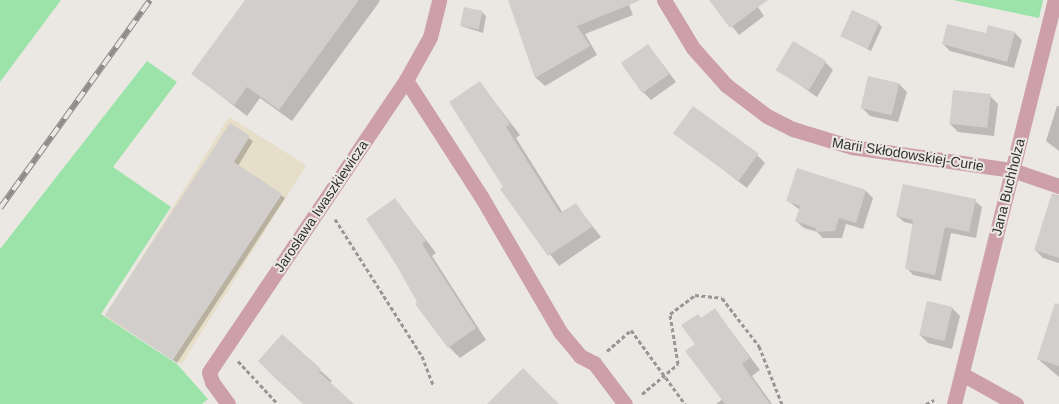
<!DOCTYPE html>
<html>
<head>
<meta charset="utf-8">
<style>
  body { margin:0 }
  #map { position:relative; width:1059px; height:404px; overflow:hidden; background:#ebe8e4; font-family:Arial,sans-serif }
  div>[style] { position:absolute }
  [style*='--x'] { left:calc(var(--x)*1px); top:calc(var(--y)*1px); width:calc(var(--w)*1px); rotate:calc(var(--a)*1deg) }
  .industrial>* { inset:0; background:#e7dec9; transform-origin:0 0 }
  .green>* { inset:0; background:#9ce3a9 }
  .shadow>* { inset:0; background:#0003 }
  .building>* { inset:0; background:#d2cecc; transform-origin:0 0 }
  .path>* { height:3px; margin-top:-1.5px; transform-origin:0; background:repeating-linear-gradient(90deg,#999795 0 4px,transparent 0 6.5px) }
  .minor>* { height:15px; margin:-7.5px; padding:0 7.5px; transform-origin:7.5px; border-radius:7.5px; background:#cd9fa6 }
  .rail>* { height:5.5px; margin-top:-2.75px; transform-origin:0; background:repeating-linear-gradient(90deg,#ebe8e4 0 11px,#8f8d8a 0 22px); box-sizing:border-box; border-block:1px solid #8f8d8a }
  span { translate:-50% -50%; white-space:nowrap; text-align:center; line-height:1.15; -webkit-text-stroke:4px #ebe8e4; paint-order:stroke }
  .street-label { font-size:14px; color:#323130 }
</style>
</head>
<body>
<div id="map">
  <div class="industrial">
    <div style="left:229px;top:117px;width:91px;height:235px;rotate:32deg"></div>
  </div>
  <div class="green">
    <div style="clip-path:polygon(0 0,61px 0,0 82px)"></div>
    <div style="clip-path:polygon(953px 0,1043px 0,1039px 18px)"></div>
    <div style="clip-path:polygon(147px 61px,177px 82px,113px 167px,171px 207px,101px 314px,177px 364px,208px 399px,202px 404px,0 404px,0 249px)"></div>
  </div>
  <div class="shadow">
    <div style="clip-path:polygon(246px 0,379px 0,380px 1px,292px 121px,260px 98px,247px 116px,193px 74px)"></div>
    <div style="clip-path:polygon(509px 0,627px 0,633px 15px,585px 34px,597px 55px,545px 86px,536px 78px)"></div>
    <div style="clip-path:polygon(711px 0,753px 0,764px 16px,739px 35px)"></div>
    <div style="clip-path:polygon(482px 12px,486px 16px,483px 33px,461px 26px)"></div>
    <div style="clip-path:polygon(878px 23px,882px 27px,871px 51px,842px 36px)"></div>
    <div style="clip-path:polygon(989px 26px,1015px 33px,1022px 40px,1014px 68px,950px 51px,943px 44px,986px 35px)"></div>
    <div style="clip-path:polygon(648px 45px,676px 82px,651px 100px,643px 92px)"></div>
    <div style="clip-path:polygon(825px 62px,833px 70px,817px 97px,777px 69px)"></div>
    <div style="clip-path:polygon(869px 77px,899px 84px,907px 92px,898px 122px,870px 116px,862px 108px)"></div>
    <div style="clip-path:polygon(480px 83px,520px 135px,516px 138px,563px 213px,575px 204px,601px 237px,559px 266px,501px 190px,505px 187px)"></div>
    <div style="clip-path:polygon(990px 96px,998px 104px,994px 136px,958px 132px,950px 124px)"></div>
    <div style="clip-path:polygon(1057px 106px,1059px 106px,1059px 151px,1046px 141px)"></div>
    <div style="clip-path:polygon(230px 125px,253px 141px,238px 166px,285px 198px,177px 363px,111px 319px)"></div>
    <div style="clip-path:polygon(675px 133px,757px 155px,765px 163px,747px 188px)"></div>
    <div style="clip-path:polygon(866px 191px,873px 198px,863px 229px,846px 224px,842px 238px,823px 238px,817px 232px,804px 228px,796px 221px,800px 210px,788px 201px)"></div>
    <div style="clip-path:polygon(395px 199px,436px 253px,432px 256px,486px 340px,460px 358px,449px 347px,367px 219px)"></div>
    <div style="clip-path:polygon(975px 201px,982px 207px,976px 238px,951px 233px,941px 281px,913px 275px,907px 268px,913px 224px,904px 222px,897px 216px)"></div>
    <div style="clip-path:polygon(1059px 224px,1059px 263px,1043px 258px,1035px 250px)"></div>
    <div style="clip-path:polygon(928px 302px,952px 308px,960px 316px,952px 349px,928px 343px,920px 335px)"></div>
    <div style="clip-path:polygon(715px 310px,760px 370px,752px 376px,772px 404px,716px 404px,723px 399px,697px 345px,701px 319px)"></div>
    <div style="clip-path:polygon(1059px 324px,1059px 377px,1038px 359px)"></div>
    <div style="clip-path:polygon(282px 336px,332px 381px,329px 384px,350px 404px,303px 404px)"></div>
  </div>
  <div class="building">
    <div style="clip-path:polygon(245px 0,359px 0,279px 110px,247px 87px,234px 105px,191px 74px)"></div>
    <div style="clip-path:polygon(508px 0,639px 0,639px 1px,577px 26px,590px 46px,535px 78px)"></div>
    <div style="clip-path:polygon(709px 0,768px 0,730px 28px)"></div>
    <div style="left:464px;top:7px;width:19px;height:19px;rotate:12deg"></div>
    <div style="left:852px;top:10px;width:30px;height:29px;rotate:24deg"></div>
    <div style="clip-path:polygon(947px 24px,986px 33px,988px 25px,1015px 32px,1007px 62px,942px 44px)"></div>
    <div style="left:793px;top:41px;width:39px;height:34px;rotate:31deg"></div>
    <div style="left:648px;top:44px;width:37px;height:33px;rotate:55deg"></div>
    <div style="left:868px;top:76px;width:32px;height:33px;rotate:13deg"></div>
    <div style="clip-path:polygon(480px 81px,510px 124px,506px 127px,560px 213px,576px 203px,592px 227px,548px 256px,500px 189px,503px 187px,449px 102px)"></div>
    <div style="left:953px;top:90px;width:38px;height:34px;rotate:6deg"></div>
    <div style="left:693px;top:106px;width:81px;height:34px;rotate:36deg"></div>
    <div style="clip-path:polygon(230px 123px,250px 136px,234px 162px,282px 194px,173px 360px,105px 315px)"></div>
    <div style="clip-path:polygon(797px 168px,866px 190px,856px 223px,839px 218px,835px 231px,815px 232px,816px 228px,795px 221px,800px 206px,786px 201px)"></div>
    <div style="clip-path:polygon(903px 184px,976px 199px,969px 232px,945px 227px,935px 275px,905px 269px,913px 220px,896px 216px)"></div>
    <div style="clip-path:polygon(1052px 193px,1059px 195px,1059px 258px,1034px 250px)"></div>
    <div style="clip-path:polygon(395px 198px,426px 241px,422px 244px,476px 328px,448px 348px,415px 304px,417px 302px,394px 261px,366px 219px)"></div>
    <div style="left:927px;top:301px;width:26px;height:35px;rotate:13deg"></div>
    <div style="clip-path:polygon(1055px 303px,1059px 304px,1059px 366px,1037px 359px)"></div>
    <div style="clip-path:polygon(715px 308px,750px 358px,742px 364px,770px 404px,725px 404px,685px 351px,695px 344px,681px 325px,698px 314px,701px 318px)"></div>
    <div style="clip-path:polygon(282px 334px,321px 369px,319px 372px,354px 404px,303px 404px,274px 377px,258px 361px)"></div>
    <div style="clip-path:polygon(523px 368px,559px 404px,487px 404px)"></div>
  </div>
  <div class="path">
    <div style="--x:335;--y:219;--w:162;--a:57.6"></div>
    <div style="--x:422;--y:356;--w:31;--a:69"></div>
    <div style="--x:607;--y:351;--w:32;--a:-41"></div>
    <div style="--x:631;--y:330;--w:92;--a:53.9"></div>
    <div style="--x:238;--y:361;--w:59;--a:47.1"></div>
    <div style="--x:642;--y:394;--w:47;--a:-39.8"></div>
    <div style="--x:678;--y:364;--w:51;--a:-99.1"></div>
    <div style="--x:670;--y:314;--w:31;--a:-37"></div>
    <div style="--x:695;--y:295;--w:27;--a:6"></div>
    <div style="--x:722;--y:298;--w:61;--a:52.4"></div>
    <div style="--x:759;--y:346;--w:62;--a:68.4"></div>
    <div style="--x:926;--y:404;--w:9;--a:-27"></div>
  </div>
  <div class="minor">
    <div style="--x:664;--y:0;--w:56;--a:58.9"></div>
    <div style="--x:693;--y:48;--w:50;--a:48.3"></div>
    <div style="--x:726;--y:85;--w:51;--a:37.1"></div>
    <div style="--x:767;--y:116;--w:29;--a:27"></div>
    <div style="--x:793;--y:129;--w:62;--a:17"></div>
    <div style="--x:852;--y:147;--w:162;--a:8.2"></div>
    <div style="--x:1012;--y:170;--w:50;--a:18.8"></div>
    <div style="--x:406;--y:80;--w:140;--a:57.2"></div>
    <div style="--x:482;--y:198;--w:156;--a:59.7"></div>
    <div style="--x:561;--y:333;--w:30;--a:50"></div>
    <div style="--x:580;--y:356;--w:16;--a:27"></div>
    <div style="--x:594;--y:363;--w:51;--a:52.9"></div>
    <div style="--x:962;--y:374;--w:62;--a:29.1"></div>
    <div style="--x:228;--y:404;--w:27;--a:-126"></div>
    <div style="--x:212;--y:382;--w:10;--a:-107"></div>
    <div style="--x:209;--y:372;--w:352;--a:-56"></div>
    <div style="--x:406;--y:80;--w:49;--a:-60.8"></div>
    <div style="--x:430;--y:37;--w:38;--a:-76"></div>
    <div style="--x:954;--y:404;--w:416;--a:-76"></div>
  </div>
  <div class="rail">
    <div style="--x:0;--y:208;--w:256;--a:-54.2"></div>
  </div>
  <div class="street-label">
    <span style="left:908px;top:154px;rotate:9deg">Marii Skłodowskiej-Curie</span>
    <span style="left:1008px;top:187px;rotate:-76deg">Jana Buchholza</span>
    <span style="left:321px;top:206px;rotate:-56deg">Jarosława Iwaszkiewicza</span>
  </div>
</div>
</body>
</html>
